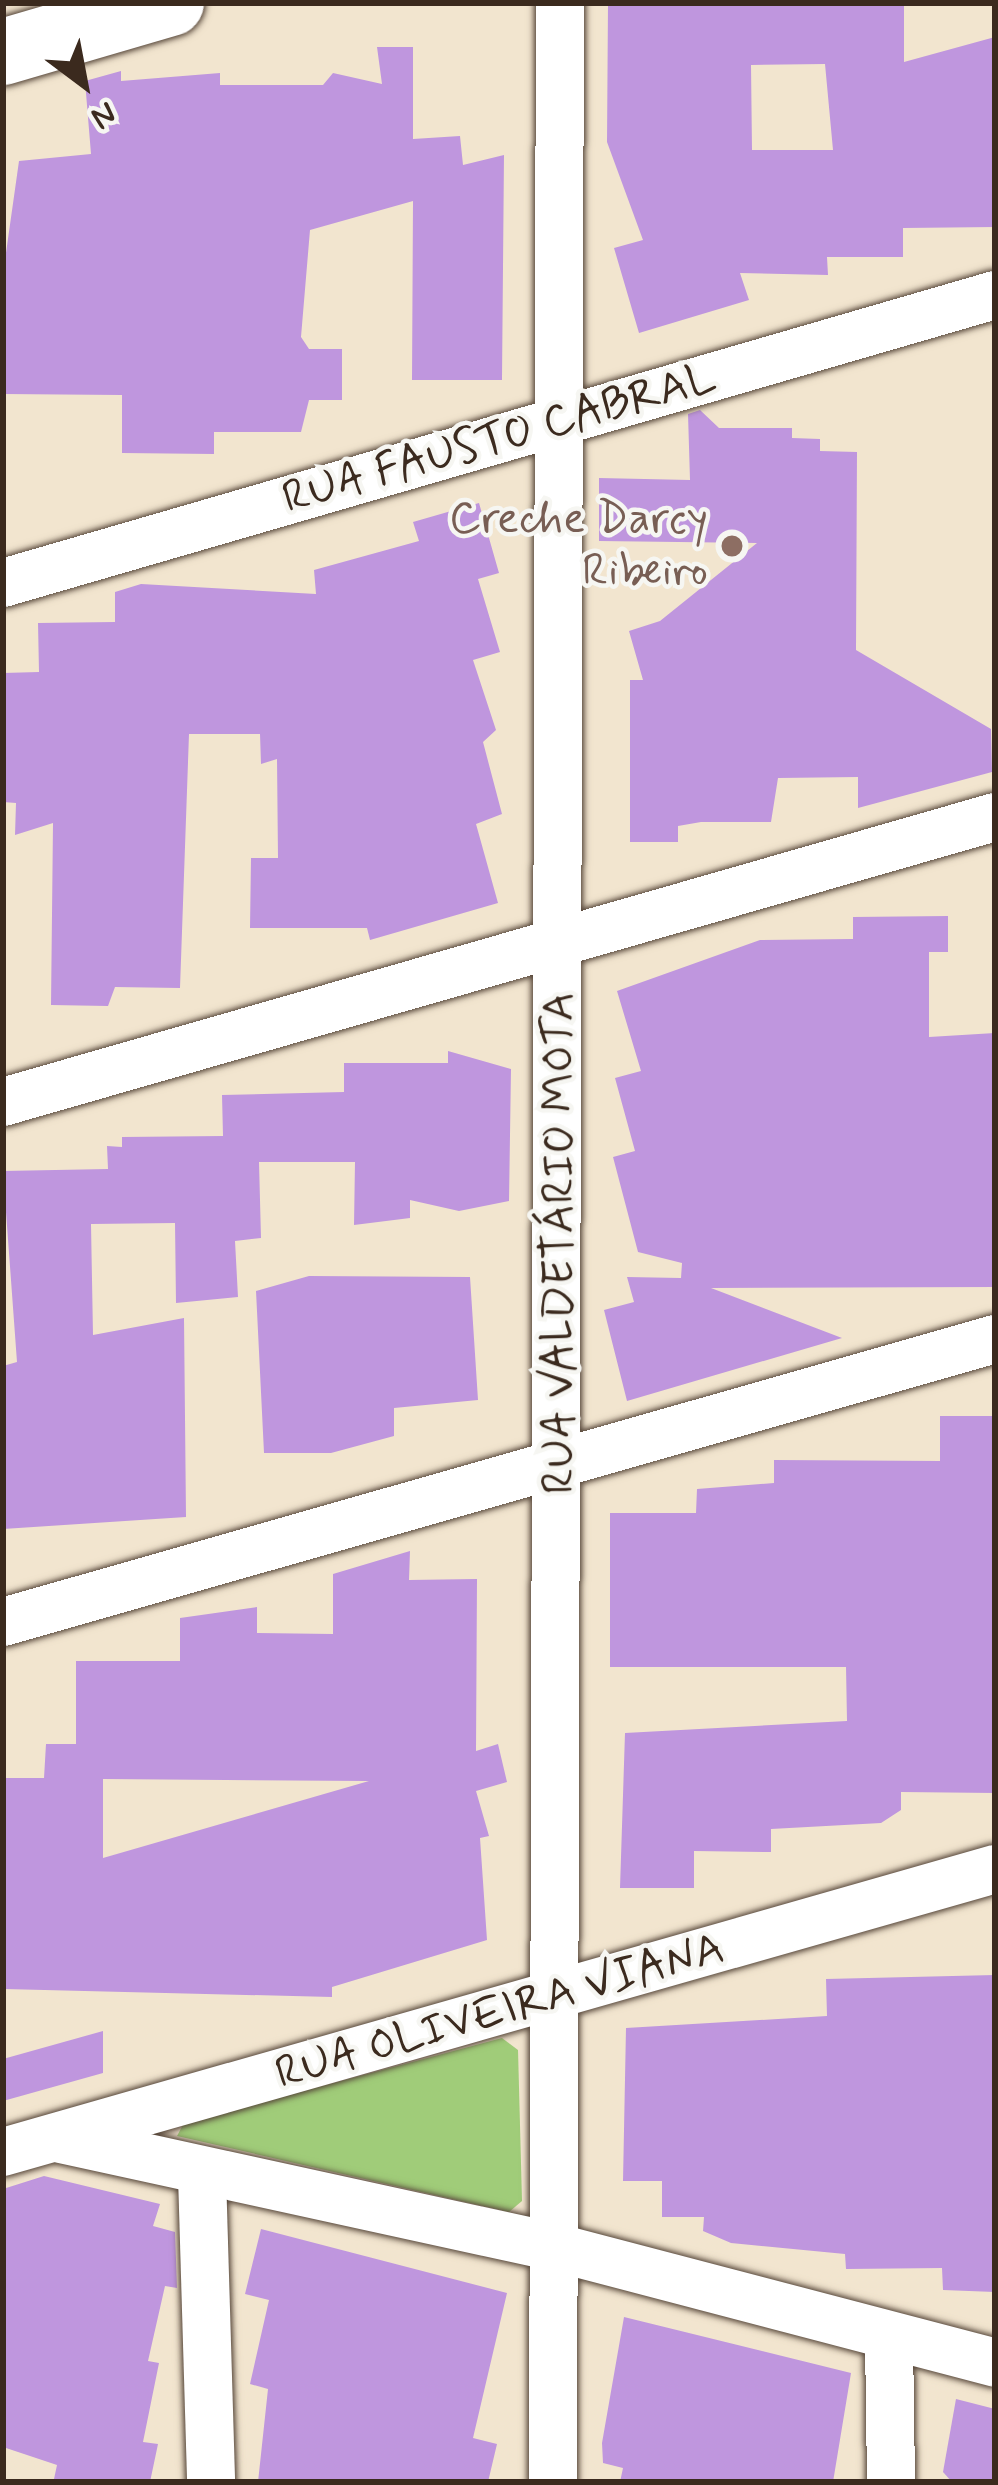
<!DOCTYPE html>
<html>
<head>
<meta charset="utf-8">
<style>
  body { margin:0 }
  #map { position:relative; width:998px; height:2485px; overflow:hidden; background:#f2e5cf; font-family:Mynerve,sans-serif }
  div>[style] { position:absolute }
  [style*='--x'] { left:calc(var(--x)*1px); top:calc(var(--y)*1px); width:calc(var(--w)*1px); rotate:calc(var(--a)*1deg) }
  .green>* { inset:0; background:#a0cc79 }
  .building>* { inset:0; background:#bf96de }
  .roads { filter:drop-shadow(0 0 3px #564639) drop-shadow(0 0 3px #564639) }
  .street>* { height:48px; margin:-24px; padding:0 24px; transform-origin:24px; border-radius:24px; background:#fff }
  .primary>* { height:66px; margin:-33px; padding:0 33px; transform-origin:33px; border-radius:33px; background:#fff }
  .dots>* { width:33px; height:33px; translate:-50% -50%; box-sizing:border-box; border:6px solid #f6f6f2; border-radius:50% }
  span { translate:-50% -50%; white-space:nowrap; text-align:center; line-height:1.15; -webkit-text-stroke:9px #f6f6f2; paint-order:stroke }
  .street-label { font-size:45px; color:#3b2a1e }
  .education-label { font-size:45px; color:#785e54 }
  .right { translate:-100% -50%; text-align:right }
  .frame { position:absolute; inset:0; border:6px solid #3b2a1e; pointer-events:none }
  .north { position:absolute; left:24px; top:24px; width:120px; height:120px; -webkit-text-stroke:9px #f6f6f2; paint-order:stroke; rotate:148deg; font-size:33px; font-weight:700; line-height:48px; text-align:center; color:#3b2a1e }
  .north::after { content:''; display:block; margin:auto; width:42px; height:54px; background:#3b2a1e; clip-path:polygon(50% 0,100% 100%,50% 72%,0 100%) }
</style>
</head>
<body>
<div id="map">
  <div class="green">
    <div style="clip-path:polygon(502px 2038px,518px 2050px,522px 2201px,509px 2212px,177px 2136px,184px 2123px)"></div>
  </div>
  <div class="building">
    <div style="clip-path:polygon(evenodd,608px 3px,904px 3px,904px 62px,995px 37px,995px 227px,903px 228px,903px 257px,827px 257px,828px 275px,740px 273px,749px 300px,639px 333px,614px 248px,643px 240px,607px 142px,608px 3px,825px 64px,833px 150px,752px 150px,751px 65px,825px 64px)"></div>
    <div style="clip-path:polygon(377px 47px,413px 47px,413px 139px,460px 136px,463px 165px,504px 155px,502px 380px,412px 380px,413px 201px,310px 230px,301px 337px,309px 349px,342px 349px,342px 400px,309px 400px,301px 432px,214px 432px,214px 454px,122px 453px,122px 395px,3px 394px,3px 274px,19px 161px,91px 154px,85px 81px,121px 71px,121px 81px,220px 73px,220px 85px,323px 85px,333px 73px,382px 84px)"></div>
    <div style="clip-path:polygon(700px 410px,719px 428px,792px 428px,792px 438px,820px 439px,820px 451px,857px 452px,856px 650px,991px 729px,992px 772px,858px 808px,858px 777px,778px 778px,771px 822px,701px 822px,678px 826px,678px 842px,630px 842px,630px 680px,643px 680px,629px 631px,660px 621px,757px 543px,599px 541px,599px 478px,690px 480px,688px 414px)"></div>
    <div style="clip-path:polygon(479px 503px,499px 573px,478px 579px,500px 652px,473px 660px,496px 730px,483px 742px,502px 814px,476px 824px,498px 903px,370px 940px,367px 928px,250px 928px,251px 858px,278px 858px,277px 759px,261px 764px,260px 734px,189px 734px,180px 988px,115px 987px,108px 1006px,51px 1005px,53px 823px,15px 835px,16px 803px,3px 802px,3px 673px,39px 672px,38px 623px,115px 622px,115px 592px,141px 584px,316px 594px,314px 570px,419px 541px,413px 522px)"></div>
    <div style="clip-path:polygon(948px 916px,948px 952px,929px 952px,929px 1037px,995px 1033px,995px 1287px,711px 1288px,842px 1338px,627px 1401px,604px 1310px,634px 1302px,627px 1277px,681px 1278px,682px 1263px,638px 1252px,613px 1157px,635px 1151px,615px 1078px,641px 1071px,617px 991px,760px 940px,853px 939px,853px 917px)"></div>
    <div style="clip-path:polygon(448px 1051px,511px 1069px,509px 1201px,459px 1211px,410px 1200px,410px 1218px,354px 1225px,355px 1162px,259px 1162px,261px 1238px,235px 1241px,238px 1297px,176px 1303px,175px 1223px,91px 1224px,93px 1335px,184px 1318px,186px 1517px,3px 1529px,3px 1366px,17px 1362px,3px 1171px,108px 1169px,107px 1146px,122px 1147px,122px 1137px,223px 1136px,222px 1095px,344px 1092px,344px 1063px,448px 1063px)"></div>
    <div style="clip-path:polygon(309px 1276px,470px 1277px,478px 1400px,394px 1408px,394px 1436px,331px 1453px,264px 1453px,256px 1291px)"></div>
    <div style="clip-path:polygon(940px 1416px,995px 1416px,995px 1793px,901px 1792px,901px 1810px,881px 1823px,771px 1829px,771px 1852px,694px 1851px,694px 1888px,620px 1888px,625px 1733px,847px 1721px,846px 1667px,610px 1667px,610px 1513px,696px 1513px,697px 1489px,774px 1483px,774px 1460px,940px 1461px)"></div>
    <div style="clip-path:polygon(evenodd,410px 1551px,409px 1580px,477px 1579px,476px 1751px,498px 1744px,507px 1782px,476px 1791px,489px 1836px,480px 1838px,487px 1940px,332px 1987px,332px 1997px,4px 1989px,3px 1778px,44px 1778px,46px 1744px,76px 1744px,76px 1661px,180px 1661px,180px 1618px,257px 1607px,257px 1633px,333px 1634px,333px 1574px,410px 1551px,103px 1779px,369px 1781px,103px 1858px,103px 1779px)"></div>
    <div style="clip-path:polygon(995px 1975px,995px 2292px,943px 2290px,942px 2268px,846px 2269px,845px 2254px,731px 2243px,703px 2231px,704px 2217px,662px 2217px,662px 2181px,623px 2181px,626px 2028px,827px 2016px,826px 1979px)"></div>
    <div style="clip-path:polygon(103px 2031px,103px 2073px,3px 2101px,3px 2059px)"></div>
    <div style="clip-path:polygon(44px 2176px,160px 2204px,153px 2226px,175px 2232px,177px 2288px,165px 2286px,148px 2361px,159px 2363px,143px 2442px,158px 2444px,150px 2482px,54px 2479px,57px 2465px,3px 2447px,3px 2189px)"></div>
    <div style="clip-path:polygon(261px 2229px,507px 2293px,473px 2438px,497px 2444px,488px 2482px,258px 2482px,268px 2389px,250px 2384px,269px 2300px,245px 2294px)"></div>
    <div style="clip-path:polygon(624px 2317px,851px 2373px,833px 2482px,620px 2482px,623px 2468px,603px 2463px,602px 2443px)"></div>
    <div style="clip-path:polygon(956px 2399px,995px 2409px,995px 2482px,952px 2482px,943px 2472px)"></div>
  </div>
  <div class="roads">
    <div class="street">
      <div style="--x:3;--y:583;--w:1033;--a:-16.19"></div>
      <div style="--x:3;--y:1102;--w:1032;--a:-16.03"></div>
      <div style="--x:3;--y:1622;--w:1032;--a:-15.92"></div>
      <div style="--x:61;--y:2139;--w:501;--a:12.34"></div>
      <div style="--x:550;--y:2246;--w:460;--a:14.7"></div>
      <div style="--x:3;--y:2152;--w:1032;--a:-15.92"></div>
      <div style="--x:202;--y:2175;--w:307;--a:88.3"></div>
      <div style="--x:889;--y:2338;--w:144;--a:89.2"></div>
      <div style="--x:553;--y:2482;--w:2479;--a:-89.84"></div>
    </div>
    <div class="primary">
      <div style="--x:3;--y:52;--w:175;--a:-16.3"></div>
    </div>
  </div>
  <div class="dots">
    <div style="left:732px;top:546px;background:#8d6e63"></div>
  </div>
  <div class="street-label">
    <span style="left:499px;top:439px;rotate:-16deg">RUA FAUSTO CABRAL</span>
    <span style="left:560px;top:1243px;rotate:-90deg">RUA VALDETÁRIO MOTA</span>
    <span style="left:500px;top:2012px;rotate:-16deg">RUA OLIVEIRA VIANA</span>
  </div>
  <div class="education-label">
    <span class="right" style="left:708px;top:546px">Creche Darcy<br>Ribeiro</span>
  </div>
  <div class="frame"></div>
  <div class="north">N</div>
</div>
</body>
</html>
